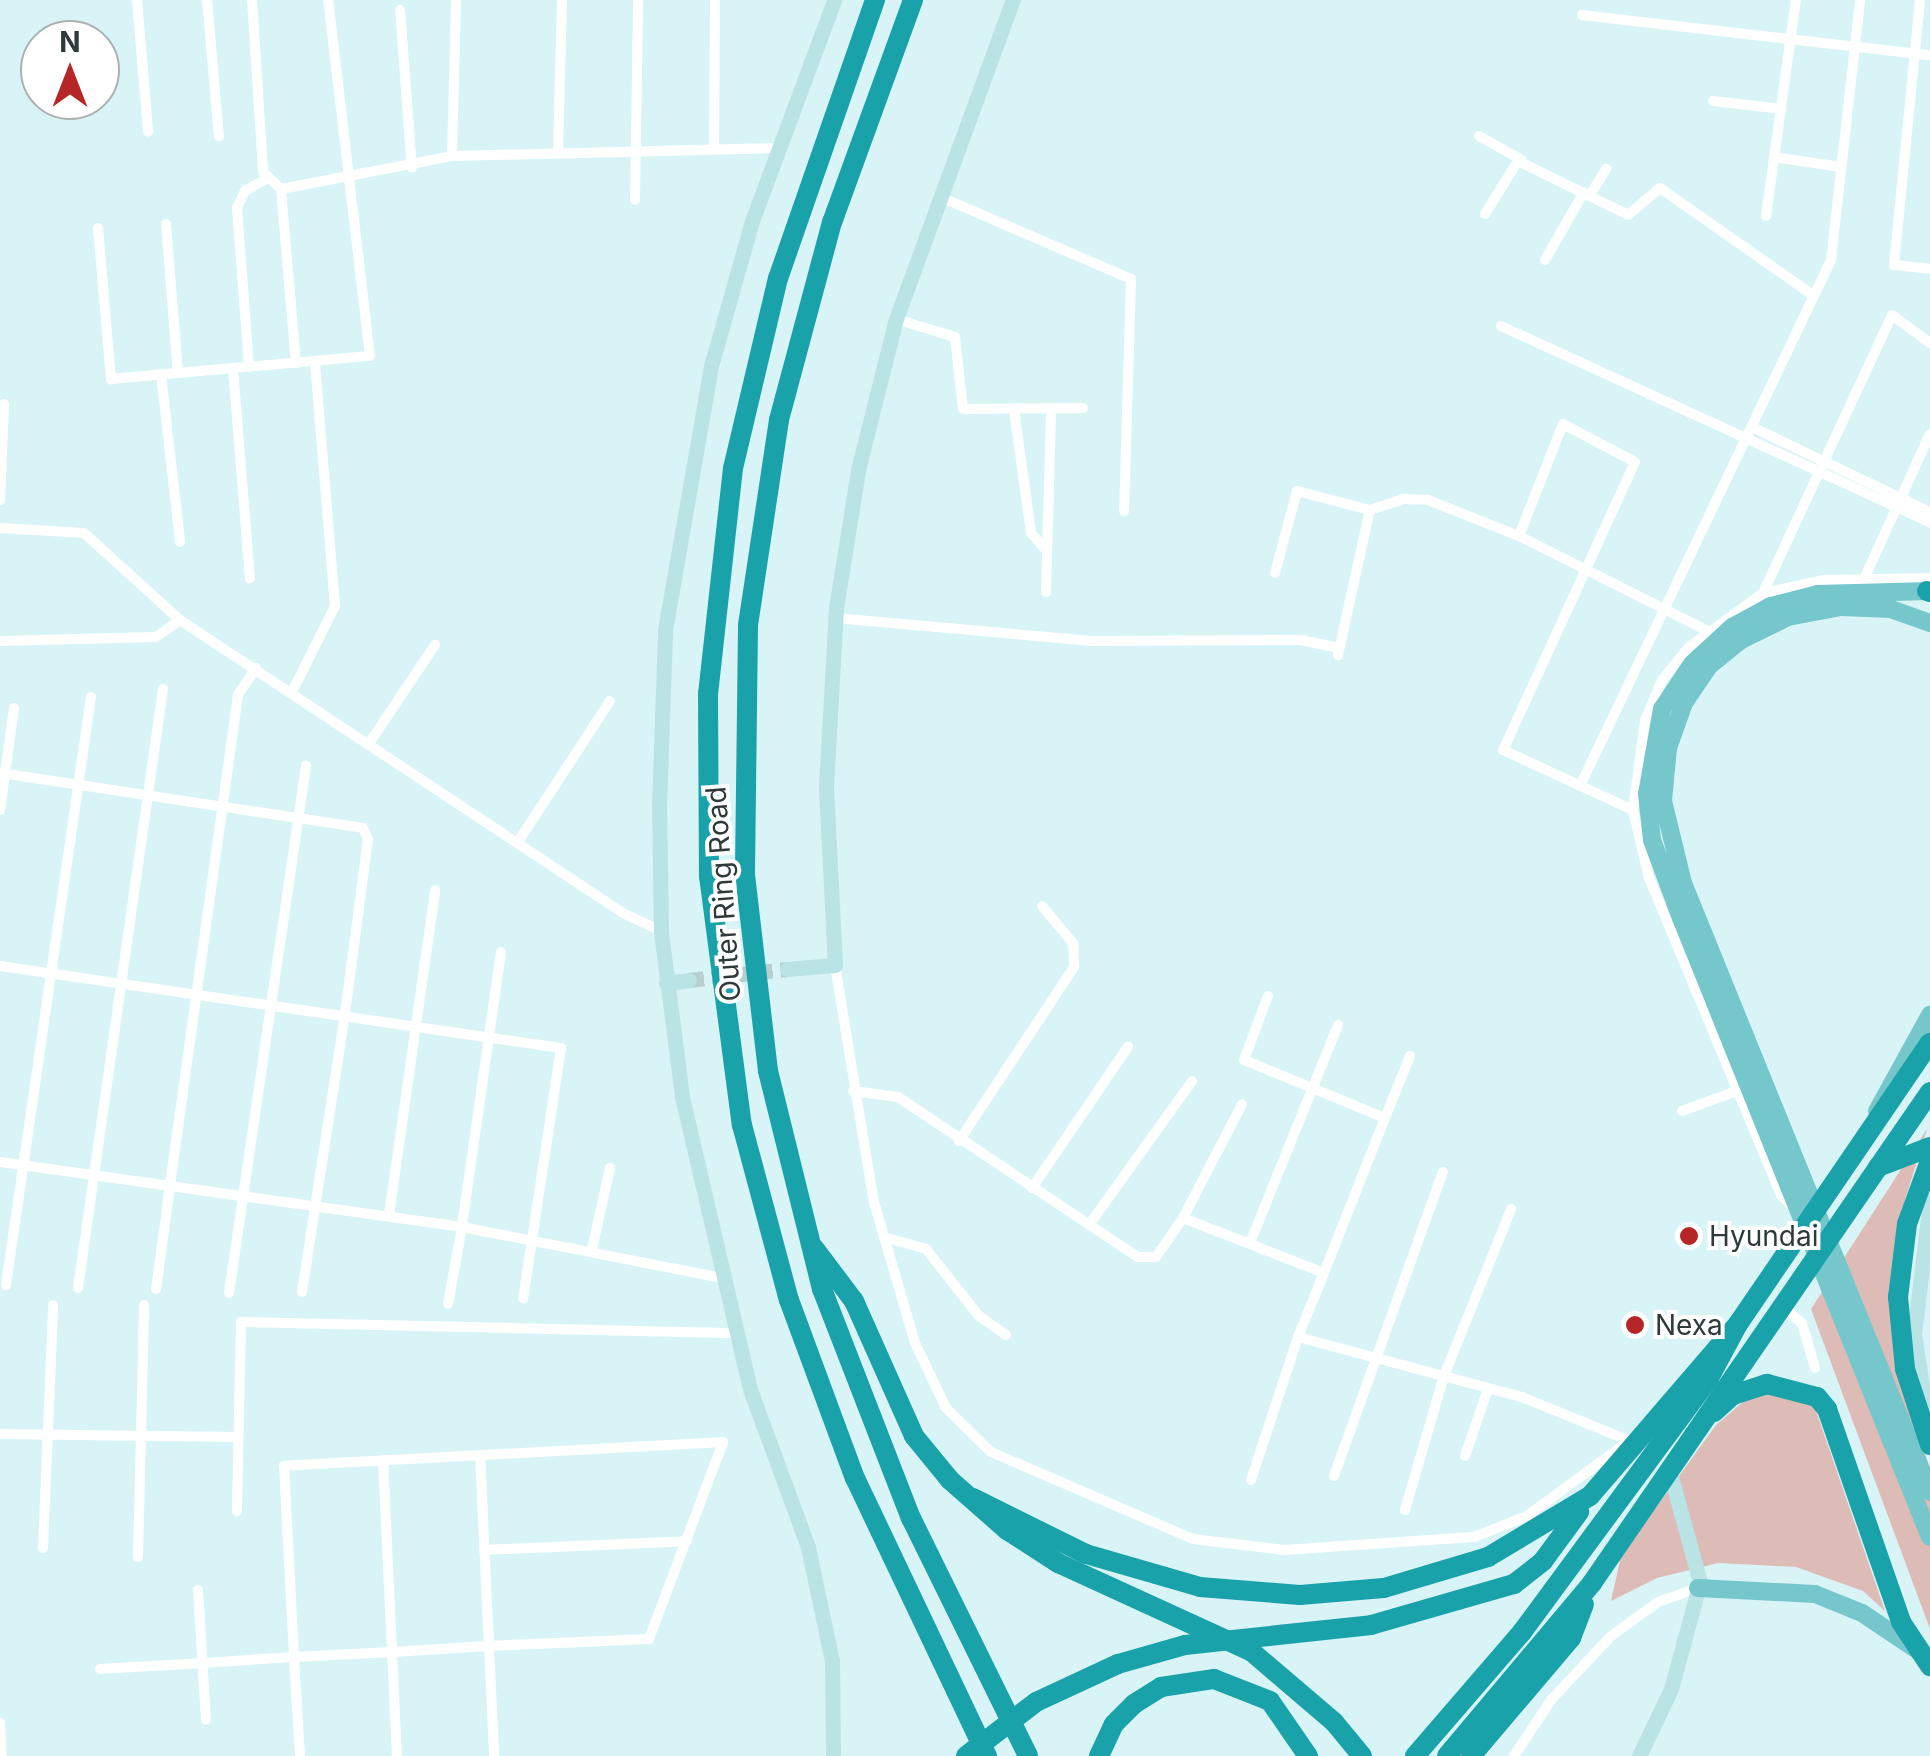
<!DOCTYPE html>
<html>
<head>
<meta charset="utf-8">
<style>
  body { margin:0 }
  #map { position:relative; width:1930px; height:1756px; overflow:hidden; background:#d9f4f6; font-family:Inter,sans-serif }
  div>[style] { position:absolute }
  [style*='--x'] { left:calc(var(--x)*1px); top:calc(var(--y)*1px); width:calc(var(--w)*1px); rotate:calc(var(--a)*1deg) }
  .green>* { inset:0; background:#ddbcb7 }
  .secondary-tunnel>* { height:15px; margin-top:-7.5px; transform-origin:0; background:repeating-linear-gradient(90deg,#b7cfd0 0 15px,transparent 0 23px) }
  .street>* { height:10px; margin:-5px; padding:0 5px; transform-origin:5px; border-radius:5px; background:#fff }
  .secondary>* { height:15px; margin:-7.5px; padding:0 7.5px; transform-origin:7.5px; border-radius:7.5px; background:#bae3e6 }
  .primary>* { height:18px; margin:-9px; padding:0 9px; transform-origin:9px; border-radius:9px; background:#75c7cc }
  .highway>* { height:20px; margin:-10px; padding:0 10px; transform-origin:10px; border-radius:10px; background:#19a2aa }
  .dots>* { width:28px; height:28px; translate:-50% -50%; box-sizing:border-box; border:5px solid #fff; border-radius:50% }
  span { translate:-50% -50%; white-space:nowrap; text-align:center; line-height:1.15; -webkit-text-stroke:8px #fff; paint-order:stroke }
  .street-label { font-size:28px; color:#2e3939 }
  .poi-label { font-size:28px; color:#2e3939 }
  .left { translate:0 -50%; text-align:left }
  .north { position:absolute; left:20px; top:20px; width:100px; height:100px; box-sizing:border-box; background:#fff; border:2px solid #abb0b0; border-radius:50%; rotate:0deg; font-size:28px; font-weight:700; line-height:40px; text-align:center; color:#2e3939 }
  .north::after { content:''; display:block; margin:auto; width:35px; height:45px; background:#b62627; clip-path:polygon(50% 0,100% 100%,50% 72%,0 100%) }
</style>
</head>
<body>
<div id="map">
  <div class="green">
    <div style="clip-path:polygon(1927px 1129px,1900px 1216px,1915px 1424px,1930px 1468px,1930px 1629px,1811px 1309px)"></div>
    <div style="clip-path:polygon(1770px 1393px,1813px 1402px,1885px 1611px,1863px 1591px,1796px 1567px,1718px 1563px,1657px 1578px,1611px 1601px,1621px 1556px,1716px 1425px,1750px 1396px)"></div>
  </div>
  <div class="secondary-tunnel">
    <div style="--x:689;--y:980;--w:99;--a:-6.4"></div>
  </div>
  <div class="street">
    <div style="--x:137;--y:0;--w:132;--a:85.2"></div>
    <div style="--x:207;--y:0;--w:137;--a:85"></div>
    <div style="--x:252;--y:0;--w:172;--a:86.3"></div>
    <div style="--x:263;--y:172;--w:25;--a:43"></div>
    <div style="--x:281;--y:189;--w:174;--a:-10.9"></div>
    <div style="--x:452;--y:156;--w:327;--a:-1.4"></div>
    <div style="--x:1920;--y:0;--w:266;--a:95.6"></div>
    <div style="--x:1894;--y:265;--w:36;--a:6"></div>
    <div style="--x:400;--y:10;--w:158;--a:85.7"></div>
    <div style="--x:1582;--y:15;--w:350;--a:6.6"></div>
    <div style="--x:1713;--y:101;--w:69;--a:6.6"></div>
    <div style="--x:1479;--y:136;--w:49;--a:29.2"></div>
    <div style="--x:714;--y:148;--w:148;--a:-89.6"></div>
    <div style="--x:558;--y:152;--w:152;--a:-88.5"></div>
    <div style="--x:452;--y:156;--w:156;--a:-88.5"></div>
    <div style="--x:1774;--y:157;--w:68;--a:8.5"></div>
    <div style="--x:281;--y:189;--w:175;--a:85.1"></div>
    <div style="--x:1590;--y:195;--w:31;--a:-58"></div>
    <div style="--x:943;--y:198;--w:205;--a:23.3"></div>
    <div style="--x:1131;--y:279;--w:232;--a:91.7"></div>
    <div style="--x:635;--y:200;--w:200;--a:-89.1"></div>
    <div style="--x:1485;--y:214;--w:62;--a:-58.1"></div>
    <div style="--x:1518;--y:161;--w:123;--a:26.1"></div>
    <div style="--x:1628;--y:215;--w:42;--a:-40.2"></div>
    <div style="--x:1660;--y:188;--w:188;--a:35"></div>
    <div style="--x:1766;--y:216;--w:218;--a:-82.1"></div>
    <div style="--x:166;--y:224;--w:149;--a:85.4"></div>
    <div style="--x:98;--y:228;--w:152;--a:85.1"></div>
    <div style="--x:111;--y:379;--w:260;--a:-5.1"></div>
    <div style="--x:370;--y:356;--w:358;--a:-96.7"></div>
    <div style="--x:1545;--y:260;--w:78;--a:-60.2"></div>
    <div style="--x:896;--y:319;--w:62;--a:17"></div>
    <div style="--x:955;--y:337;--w:72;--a:83.7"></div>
    <div style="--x:963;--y:409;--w:120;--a:-0.5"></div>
    <div style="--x:1501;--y:326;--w:472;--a:24.6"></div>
    <div style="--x:249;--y:367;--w:159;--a:-94.3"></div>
    <div style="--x:237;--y:208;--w:19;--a:-65"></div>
    <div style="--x:245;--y:191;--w:24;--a:-30"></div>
    <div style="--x:233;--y:368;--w:211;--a:85.4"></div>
    <div style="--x:161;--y:374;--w:169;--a:83.5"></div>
    <div style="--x:1014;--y:409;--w:125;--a:82.2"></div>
    <div style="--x:1031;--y:533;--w:24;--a:48"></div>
    <div style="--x:1754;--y:428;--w:195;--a:25.5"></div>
    <div style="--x:0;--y:500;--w:96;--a:-87.6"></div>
    <div style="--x:0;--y:528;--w:84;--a:3.4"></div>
    <div style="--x:84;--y:533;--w:130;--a:42.2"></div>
    <div style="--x:180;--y:620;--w:531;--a:33.48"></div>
    <div style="--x:623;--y:913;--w:42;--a:25.3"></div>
    <div style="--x:1519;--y:536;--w:120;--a:-68.6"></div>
    <div style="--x:1563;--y:424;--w:81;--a:27.8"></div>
    <div style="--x:1635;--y:462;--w:317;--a:114.6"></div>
    <div style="--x:1503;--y:750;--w:143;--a:24.8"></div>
    <div style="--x:1275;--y:573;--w:85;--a:-75"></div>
    <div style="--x:1297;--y:491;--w:75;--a:14.6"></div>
    <div style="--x:1865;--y:577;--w:157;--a:-65.6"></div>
    <div style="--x:1046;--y:592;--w:183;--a:-88.4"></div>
    <div style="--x:1763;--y:593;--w:306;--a:-65.1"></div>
    <div style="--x:1892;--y:315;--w:47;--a:36.4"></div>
    <div style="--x:835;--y:618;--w:258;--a:5.1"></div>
    <div style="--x:1092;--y:641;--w:209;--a:-0.3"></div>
    <div style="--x:1301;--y:640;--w:39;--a:12"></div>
    <div style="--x:0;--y:641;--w:156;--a:-1.5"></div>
    <div style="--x:156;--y:637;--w:29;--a:-35"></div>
    <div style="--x:1338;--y:655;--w:148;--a:-77.6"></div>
    <div style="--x:1370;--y:510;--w:36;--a:-18"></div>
    <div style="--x:1404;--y:499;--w:24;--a:2"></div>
    <div style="--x:1428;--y:500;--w:98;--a:21.6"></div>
    <div style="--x:1519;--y:536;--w:212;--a:26.7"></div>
    <div style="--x:256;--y:668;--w:32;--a:124"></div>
    <div style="--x:238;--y:695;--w:496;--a:97.9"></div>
    <div style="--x:170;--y:1186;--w:295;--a:8"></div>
    <div style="--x:462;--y:1227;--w:78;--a:100.3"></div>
    <div style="--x:293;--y:690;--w:94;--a:-63.4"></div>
    <div style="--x:335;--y:606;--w:246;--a:-94.7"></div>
    <div style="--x:370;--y:742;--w:117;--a:-56.2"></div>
    <div style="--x:0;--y:773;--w:367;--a:8.6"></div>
    <div style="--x:363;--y:828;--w:12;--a:66"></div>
    <div style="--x:368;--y:839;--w:177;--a:97.5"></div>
    <div style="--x:345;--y:1014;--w:281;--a:98.8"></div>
    <div style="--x:1580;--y:786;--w:583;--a:-64.49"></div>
    <div style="--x:1831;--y:260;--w:262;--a:-83.6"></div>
    <div style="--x:0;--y:810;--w:103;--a:-82.2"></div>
    <div style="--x:518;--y:842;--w:168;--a:-56.9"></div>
    <div style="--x:501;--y:952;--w:278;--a:98.1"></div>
    <div style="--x:462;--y:1227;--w:266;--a:11.1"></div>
    <div style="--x:835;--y:965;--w:240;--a:80.7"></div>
    <div style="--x:874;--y:1202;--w:147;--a:73.8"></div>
    <div style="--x:915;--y:1343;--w:72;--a:64.5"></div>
    <div style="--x:946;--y:1408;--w:63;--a:44.4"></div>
    <div style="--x:991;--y:1452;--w:220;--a:23.3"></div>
    <div style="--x:1193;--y:1539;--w:92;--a:6.9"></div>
    <div style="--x:1284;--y:1550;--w:190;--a:-3.9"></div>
    <div style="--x:1474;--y:1537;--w:57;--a:-21.6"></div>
    <div style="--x:1527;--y:1516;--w:127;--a:-36.3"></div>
    <div style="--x:0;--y:966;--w:567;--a:8.32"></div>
    <div style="--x:561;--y:1048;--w:253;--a:98.6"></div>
    <div style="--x:1268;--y:996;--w:68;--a:110.6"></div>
    <div style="--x:1244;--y:1060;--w:152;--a:22.4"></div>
    <div style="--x:1385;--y:1118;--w:167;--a:111.5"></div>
    <div style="--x:853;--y:1091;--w:45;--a:7.6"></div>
    <div style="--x:898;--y:1097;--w:288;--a:33.7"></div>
    <div style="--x:1138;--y:1257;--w:18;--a:0"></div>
    <div style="--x:1156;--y:1257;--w:47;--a:-55.3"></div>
    <div style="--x:1183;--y:1218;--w:151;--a:21.3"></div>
    <div style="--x:1324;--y:1273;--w:69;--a:112.1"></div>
    <div style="--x:1298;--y:1337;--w:232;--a:15"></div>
    <div style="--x:1522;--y:1397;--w:117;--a:22.2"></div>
    <div style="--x:1682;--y:1111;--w:59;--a:-20"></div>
    <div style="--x:1385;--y:1118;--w:67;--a:-68"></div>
    <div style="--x:959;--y:1141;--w:209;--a:-56.5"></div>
    <div style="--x:1074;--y:967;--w:24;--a:-92"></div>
    <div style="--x:1073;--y:943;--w:48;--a:-130"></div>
    <div style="--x:0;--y:1162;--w:172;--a:8"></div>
    <div style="--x:170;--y:1186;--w:104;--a:97.7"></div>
    <div style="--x:1032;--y:1188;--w:171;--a:-55.8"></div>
    <div style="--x:1793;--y:1207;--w:17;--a:-135"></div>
    <div style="--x:1781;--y:1195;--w:343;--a:-112.6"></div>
    <div style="--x:1649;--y:878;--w:70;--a:-103.2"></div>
    <div style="--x:1633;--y:810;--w:90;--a:-82.3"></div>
    <div style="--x:1645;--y:721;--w:44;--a:-67.5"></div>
    <div style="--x:1662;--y:680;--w:43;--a:-50.7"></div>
    <div style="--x:1689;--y:647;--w:92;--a:-36.1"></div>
    <div style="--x:1763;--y:593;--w:61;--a:-12.2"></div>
    <div style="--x:1823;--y:580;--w:107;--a:-1.1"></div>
    <div style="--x:389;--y:1215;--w:328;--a:-81.9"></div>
    <div style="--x:1183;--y:1218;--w:128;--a:-62.6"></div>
    <div style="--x:1089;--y:1225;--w:177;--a:-54.4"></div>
    <div style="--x:884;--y:1237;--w:44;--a:15.9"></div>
    <div style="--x:926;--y:1249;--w:85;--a:51.7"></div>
    <div style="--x:979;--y:1316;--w:33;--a:35"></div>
    <div style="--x:1250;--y:1243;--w:235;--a:-68"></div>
    <div style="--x:592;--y:1249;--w:83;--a:-77.5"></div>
    <div style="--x:6;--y:1285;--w:594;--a:-81.77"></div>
    <div style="--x:78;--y:1288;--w:605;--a:-81.92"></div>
    <div style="--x:229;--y:1293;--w:533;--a:-81.69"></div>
    <div style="--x:1781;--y:1305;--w:28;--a:41"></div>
    <div style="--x:1802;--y:1323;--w:47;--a:73.9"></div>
    <div style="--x:0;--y:1434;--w:238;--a:0.7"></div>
    <div style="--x:480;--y:1455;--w:301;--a:87.3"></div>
    <div style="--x:1465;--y:1456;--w:71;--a:-71.1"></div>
    <div style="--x:383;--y:1460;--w:296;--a:87.3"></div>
    <div style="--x:1334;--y:1476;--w:323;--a:-70.3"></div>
    <div style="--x:1251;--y:1480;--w:151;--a:-71.8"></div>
    <div style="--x:1405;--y:1510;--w:140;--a:-73.8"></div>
    <div style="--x:1444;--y:1376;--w:180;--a:-68.1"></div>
    <div style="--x:237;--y:1511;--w:189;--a:-88.8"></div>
    <div style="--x:241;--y:1322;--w:496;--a:1.3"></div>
    <div style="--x:43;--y:1548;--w:243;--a:-87.6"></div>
    <div style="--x:484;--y:1550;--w:203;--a:-2.5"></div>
    <div style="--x:138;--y:1557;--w:252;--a:-88.6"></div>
    <div style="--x:198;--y:1590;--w:130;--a:86.5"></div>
    <div style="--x:100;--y:1669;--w:103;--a:-3.3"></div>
    <div style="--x:203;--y:1663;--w:91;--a:-3.8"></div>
    <div style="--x:294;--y:1657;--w:98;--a:-2.9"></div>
    <div style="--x:392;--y:1652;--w:96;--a:-3.6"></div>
    <div style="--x:488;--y:1646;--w:161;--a:-2.5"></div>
    <div style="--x:649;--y:1639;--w:210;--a:-69.4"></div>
    <div style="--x:723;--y:1442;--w:440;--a:176.9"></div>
    <div style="--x:284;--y:1466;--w:191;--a:87"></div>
    <div style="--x:294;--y:1657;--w:99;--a:86.5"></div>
    <div style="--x:0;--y:1723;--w:33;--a:87"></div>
    <div style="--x:1514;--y:1756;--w:67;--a:-56.5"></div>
    <div style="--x:1551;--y:1700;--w:88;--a:-46.8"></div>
    <div style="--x:1611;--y:1636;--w:58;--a:-35.9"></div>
    <div style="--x:1658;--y:1602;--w:42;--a:-19.3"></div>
  </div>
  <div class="secondary">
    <div style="--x:787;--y:969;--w:48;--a:-4.8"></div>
    <div style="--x:835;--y:965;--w:178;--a:-92.9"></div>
    <div style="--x:826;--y:787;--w:179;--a:-86.8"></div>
    <div style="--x:836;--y:608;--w:140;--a:-80.9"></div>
    <div style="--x:858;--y:470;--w:156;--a:-75.9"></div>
    <div style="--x:896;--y:319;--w:340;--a:-69.9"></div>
    <div style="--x:666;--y:983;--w:23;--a:-7"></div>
    <div style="--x:1926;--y:1410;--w:77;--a:-99"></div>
    <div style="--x:1914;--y:1334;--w:134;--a:-83.1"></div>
    <div style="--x:833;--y:1756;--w:95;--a:-90.6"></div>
    <div style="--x:832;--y:1661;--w:116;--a:-101.9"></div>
    <div style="--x:808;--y:1547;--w:168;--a:-110.2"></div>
    <div style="--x:750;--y:1389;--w:301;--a:-103.1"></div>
    <div style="--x:682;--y:1096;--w:166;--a:-97.3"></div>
    <div style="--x:661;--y:931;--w:125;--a:-90.9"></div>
    <div style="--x:659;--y:806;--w:176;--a:-88"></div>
    <div style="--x:665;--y:630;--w:268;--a:-80.1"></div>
    <div style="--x:711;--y:366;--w:151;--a:-74.2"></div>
    <div style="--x:752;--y:221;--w:236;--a:-69.6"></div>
    <div style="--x:1639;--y:1756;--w:74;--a:-64.5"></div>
    <div style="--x:1671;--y:1689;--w:111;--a:-74.8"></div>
    <div style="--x:1700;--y:1582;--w:120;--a:-105.4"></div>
  </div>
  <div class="primary">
    <div style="--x:1930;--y:591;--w:112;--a:178.5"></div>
    <div style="--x:1818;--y:594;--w:49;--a:165.7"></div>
    <div style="--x:1771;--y:606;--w:44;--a:151.7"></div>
    <div style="--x:1732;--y:627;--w:54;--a:137.2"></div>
    <div style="--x:1692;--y:664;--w:54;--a:123.7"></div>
    <div style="--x:1662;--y:709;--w:86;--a:100"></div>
    <div style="--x:1647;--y:794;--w:46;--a:83.8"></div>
    <div style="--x:1652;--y:840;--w:83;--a:69.6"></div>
    <div style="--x:1681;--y:918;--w:667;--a:68.09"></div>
    <div style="--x:1930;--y:623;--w:41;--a:-160.3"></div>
    <div style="--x:1891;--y:609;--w:50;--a:-177.7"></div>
    <div style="--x:1841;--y:607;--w:54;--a:169.3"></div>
    <div style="--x:1788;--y:617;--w:52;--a:153.9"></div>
    <div style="--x:1741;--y:640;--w:41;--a:140.9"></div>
    <div style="--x:1709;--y:666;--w:45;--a:124"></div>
    <div style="--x:1684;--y:703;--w:48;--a:109.6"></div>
    <div style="--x:1668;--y:748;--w:53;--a:95.4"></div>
    <div style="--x:1663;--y:801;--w:84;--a:76.3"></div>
    <div style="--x:1683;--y:883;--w:657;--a:67.92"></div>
    <div style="--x:1877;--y:1111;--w:110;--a:-61.1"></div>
    <div style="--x:1698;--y:1588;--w:117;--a:2.9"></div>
    <div style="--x:1815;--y:1594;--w:51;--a:22"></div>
    <div style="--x:1862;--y:1613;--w:66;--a:33.9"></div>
  </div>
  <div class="highway">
    <div style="--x:875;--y:0;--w:294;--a:109.2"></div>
    <div style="--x:778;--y:278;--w:195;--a:103.3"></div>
    <div style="--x:733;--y:468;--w:226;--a:96.3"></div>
    <div style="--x:708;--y:693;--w:183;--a:89.7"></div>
    <div style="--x:709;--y:876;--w:251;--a:82.5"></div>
    <div style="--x:742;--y:1125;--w:181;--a:75"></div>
    <div style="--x:789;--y:1300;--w:190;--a:69.7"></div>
    <div style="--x:855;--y:1478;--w:308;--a:64.6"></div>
    <div style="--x:913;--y:0;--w:236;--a:110"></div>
    <div style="--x:832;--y:222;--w:205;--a:105"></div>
    <div style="--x:779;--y:420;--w:208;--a:98.6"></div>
    <div style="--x:748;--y:626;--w:249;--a:90.7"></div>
    <div style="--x:745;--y:875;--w:197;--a:83.3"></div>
    <div style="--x:768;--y:1071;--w:225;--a:76.1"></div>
    <div style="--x:822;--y:1289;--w:246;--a:68.8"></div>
    <div style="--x:911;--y:1518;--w:265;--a:63.8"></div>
    <div style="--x:1927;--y:591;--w:3;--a:18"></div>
    <div style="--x:1930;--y:1161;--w:67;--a:110.1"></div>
    <div style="--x:1907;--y:1224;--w:74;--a:97"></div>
    <div style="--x:1898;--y:1297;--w:72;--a:84.4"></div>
    <div style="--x:1905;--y:1369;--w:80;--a:71.8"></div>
    <div style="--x:1878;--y:1167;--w:56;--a:-21"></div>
    <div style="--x:814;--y:1248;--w:66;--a:53"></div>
    <div style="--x:854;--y:1301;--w:148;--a:66"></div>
    <div style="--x:914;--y:1436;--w:57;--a:50.7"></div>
    <div style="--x:950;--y:1480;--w:76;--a:41.3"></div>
    <div style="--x:1007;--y:1530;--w:61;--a:32.9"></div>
    <div style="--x:1058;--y:1563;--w:213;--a:24.6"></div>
    <div style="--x:1252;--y:1652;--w:108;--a:40.5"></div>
    <div style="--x:1334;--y:1722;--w:44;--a:50.5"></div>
    <div style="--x:1714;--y:1412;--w:25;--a:-42"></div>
    <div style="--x:1733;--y:1395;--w:36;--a:-18"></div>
    <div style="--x:1767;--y:1384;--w:52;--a:14.6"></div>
    <div style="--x:1817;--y:1397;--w:16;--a:50"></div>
    <div style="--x:1827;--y:1409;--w:225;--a:70.8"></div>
    <div style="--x:1901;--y:1622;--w:53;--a:56.6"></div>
    <div style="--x:973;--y:1498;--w:126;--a:26.4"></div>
    <div style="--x:1086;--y:1554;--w:119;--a:16.1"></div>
    <div style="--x:1200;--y:1587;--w:100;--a:4.6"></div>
    <div style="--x:1300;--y:1595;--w:84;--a:-4.8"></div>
    <div style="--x:1384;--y:1588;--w:109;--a:-16.6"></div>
    <div style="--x:1488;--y:1557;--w:119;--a:-30.9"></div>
    <div style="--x:1590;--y:1496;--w:227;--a:-49.3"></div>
    <div style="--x:966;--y:1756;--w:88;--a:-37.6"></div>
    <div style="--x:1036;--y:1702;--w:90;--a:-24.9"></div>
    <div style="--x:1118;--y:1664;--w:70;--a:-15.8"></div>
    <div style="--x:1185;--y:1645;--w:187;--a:-6.1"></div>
    <div style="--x:1371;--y:1625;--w:149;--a:-16"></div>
    <div style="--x:1514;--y:1584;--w:37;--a:-38"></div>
    <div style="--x:1543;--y:1561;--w:61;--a:-53.7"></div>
    <div style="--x:1099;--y:1756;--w:35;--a:-65"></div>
    <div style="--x:1114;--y:1724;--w:28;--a:-45"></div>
    <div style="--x:1134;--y:1704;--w:32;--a:-32"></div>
    <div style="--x:1161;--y:1687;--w:54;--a:-8.6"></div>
    <div style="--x:1214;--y:1679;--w:60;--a:21.4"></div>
    <div style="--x:1270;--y:1701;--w:67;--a:55.4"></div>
    <div style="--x:1415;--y:1756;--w:164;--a:-49.2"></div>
    <div style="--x:1522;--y:1632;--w:315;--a:-53.6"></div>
    <div style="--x:1709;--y:1378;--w:61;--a:-61.8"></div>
    <div style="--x:1738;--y:1324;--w:340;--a:-55.7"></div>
    <div style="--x:1447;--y:1756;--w:226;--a:-50"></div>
    <div style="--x:1592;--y:1583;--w:596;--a:-55.46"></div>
    <div style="--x:1471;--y:1756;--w:155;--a:-49.7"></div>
    <div style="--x:1571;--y:1638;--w:36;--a:-69"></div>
  </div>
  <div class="dots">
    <div style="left:1689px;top:1236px;background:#b62627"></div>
    <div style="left:1635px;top:1325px;background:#b62627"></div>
  </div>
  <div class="street-label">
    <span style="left:723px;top:894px;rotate:-94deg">Outer Ring Road</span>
  </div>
  <div class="poi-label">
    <span class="left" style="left:1709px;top:1236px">Hyundai</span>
    <span class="left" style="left:1655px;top:1325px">Nexa</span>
  </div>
  <div class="north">N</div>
</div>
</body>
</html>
